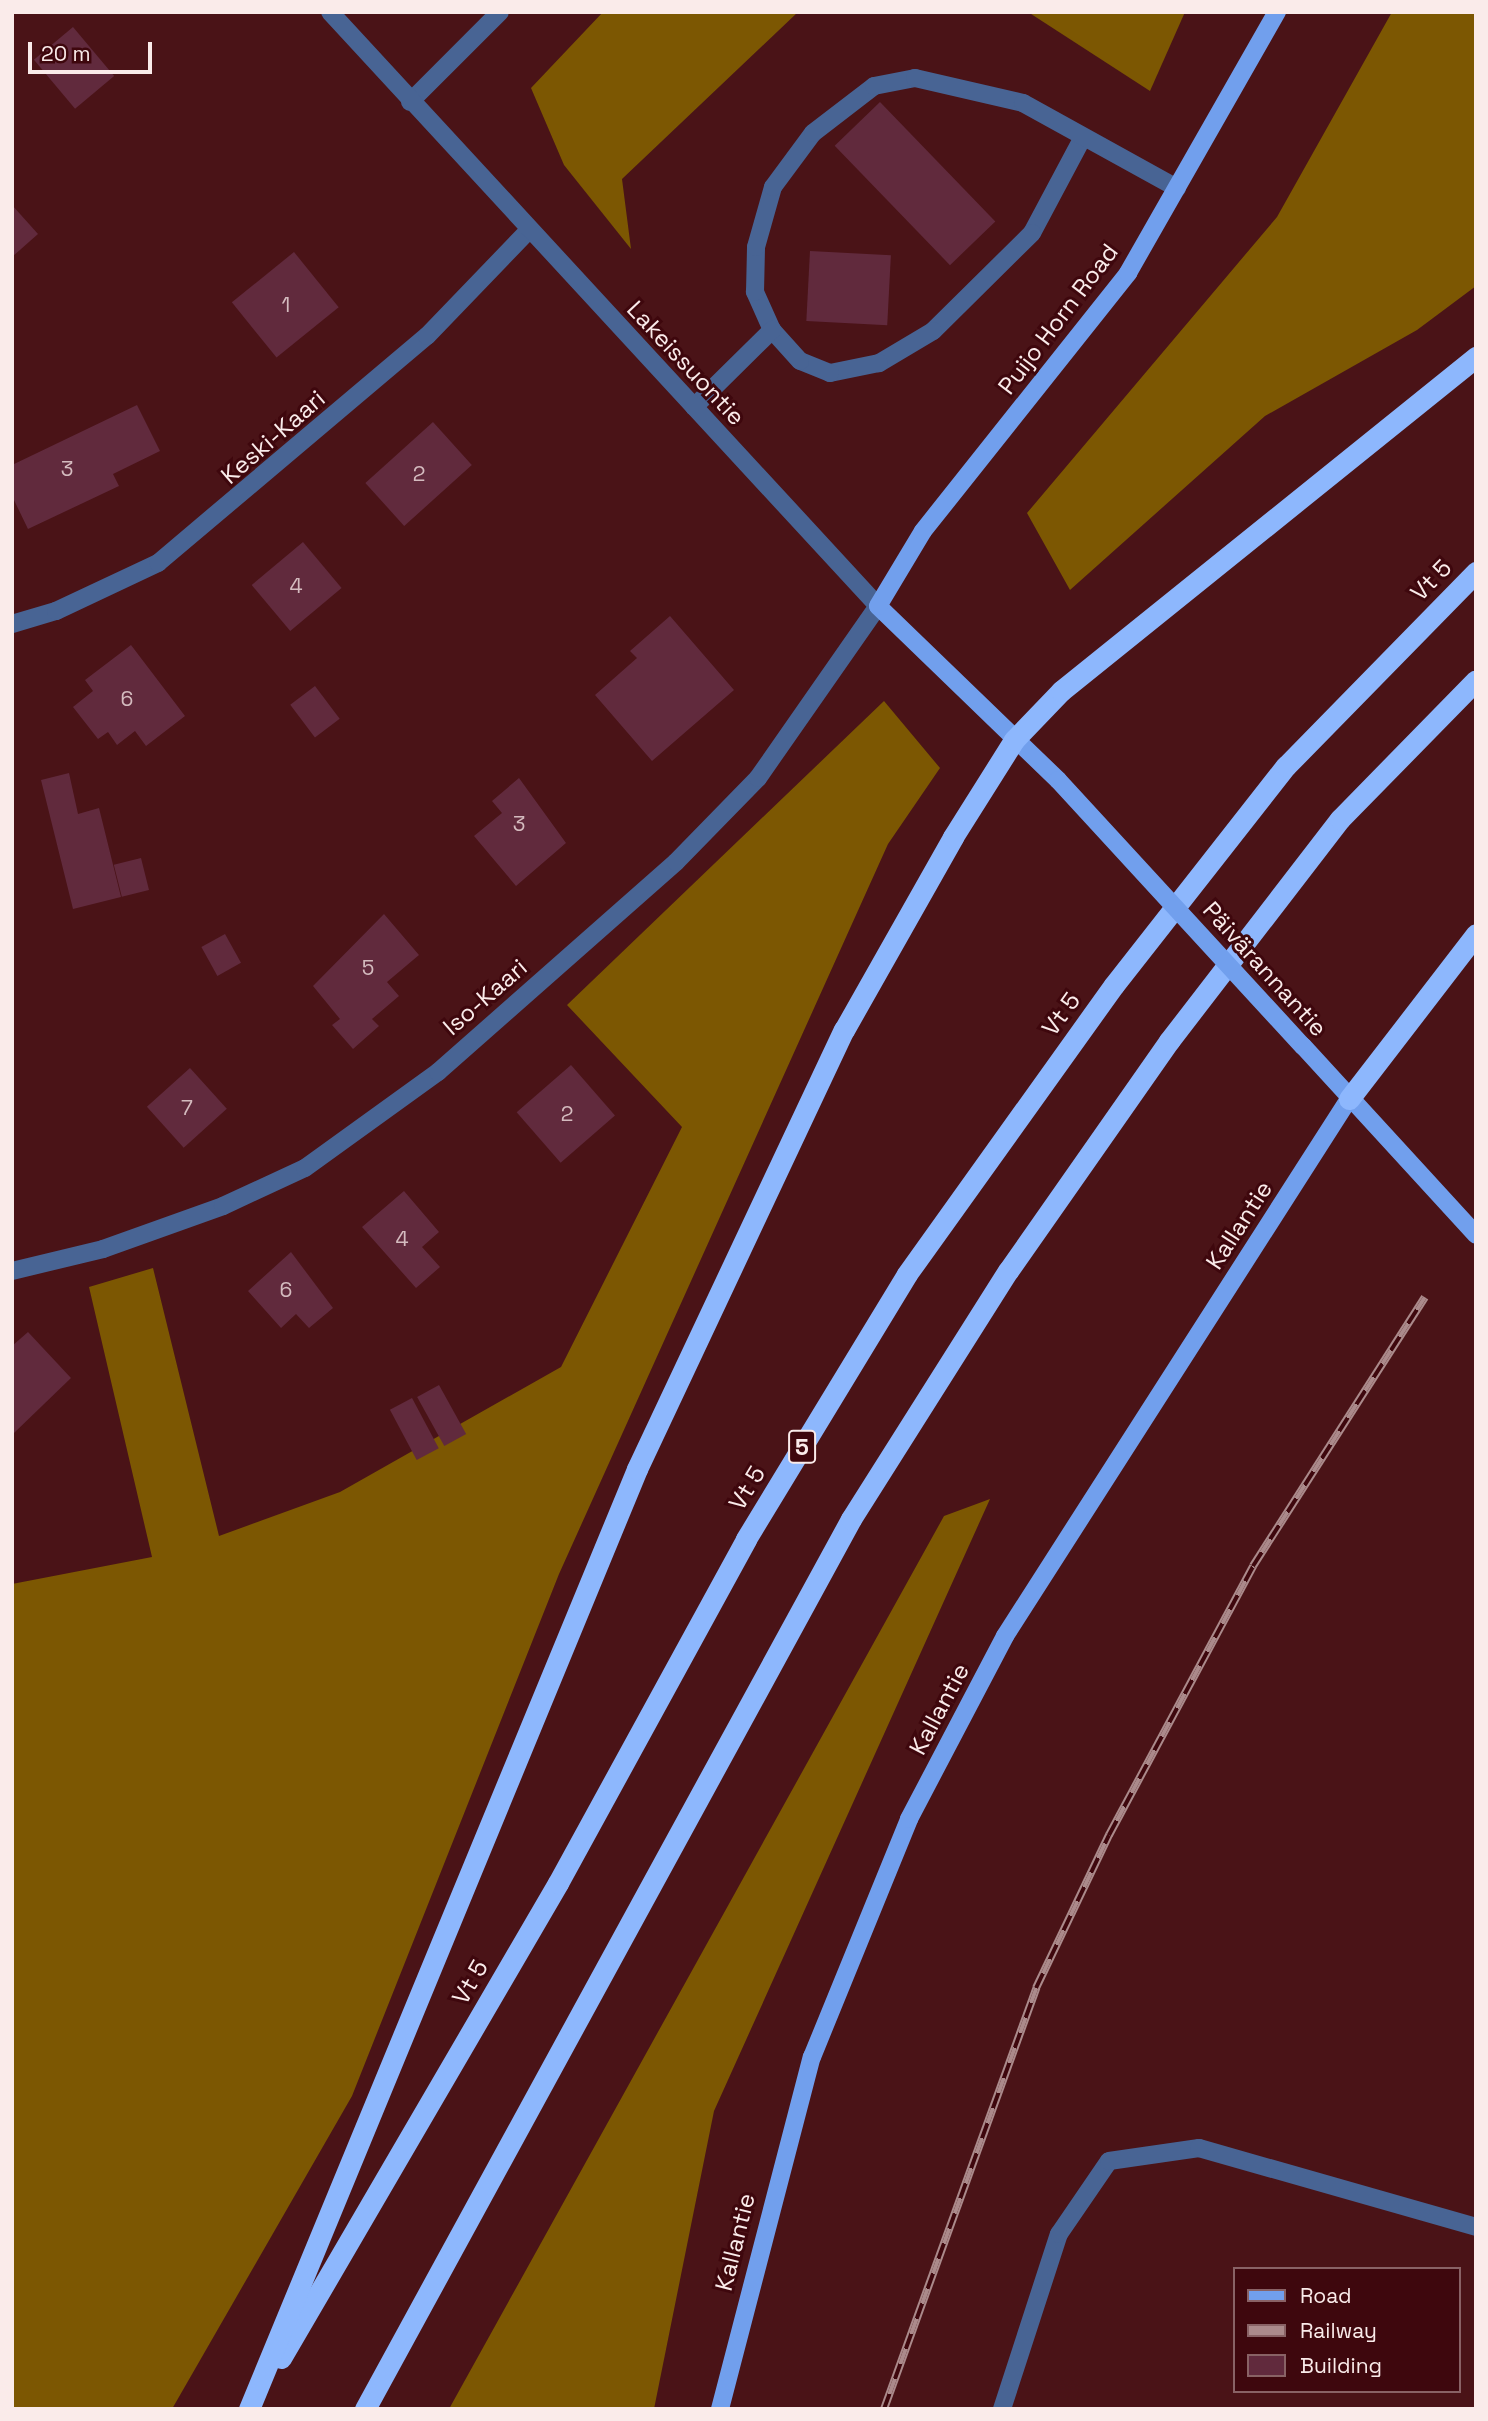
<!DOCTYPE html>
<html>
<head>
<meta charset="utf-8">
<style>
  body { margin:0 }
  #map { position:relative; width:1488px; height:2421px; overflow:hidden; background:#4a1317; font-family:"Space Grotesk",sans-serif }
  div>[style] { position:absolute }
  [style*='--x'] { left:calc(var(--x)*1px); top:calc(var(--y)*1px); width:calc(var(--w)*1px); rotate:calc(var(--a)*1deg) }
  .forest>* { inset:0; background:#7c5702 }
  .building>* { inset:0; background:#612a3d; transform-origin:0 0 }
  .minor>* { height:18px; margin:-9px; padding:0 9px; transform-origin:9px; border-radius:9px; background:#486494 }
  .major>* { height:18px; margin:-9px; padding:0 9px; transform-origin:9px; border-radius:9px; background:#719fed }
  .highway>* { height:21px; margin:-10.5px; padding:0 10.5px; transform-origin:10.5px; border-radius:10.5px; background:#8db7fd }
  .rail>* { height:8px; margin-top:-4px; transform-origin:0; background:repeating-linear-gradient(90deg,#3e070d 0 16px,#ab8a8b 0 32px); box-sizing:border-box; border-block:2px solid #ab8a8b }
  .major-bridge>* { height:18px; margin:-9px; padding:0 9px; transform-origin:9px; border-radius:9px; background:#719fed }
  span { translate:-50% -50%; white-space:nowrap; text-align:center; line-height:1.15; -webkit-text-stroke:6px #3e070d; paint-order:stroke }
  .number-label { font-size:21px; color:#d4bbbf }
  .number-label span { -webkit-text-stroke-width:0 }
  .shield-label span { padding:2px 5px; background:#3e070d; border:2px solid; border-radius:5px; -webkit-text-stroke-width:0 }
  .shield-label { font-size:23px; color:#faebea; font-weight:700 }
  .street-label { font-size:24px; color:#faebea }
  .frame { position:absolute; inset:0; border:14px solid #faebea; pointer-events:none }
  .legend { position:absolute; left:1233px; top:2267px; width:228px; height:126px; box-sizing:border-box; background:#3e070d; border:2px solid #896265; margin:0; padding:9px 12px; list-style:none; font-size:21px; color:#faebea }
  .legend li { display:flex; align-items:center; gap:14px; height:35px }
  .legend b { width:35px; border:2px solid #896265 }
  .scale { position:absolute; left:28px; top:42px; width:124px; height:32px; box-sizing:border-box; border:4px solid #faebea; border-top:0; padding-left:9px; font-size:21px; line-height:24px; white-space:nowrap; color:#faebea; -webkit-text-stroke:5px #3e070d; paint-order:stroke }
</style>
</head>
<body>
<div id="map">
  <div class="forest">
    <div style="clip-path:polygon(603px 12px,798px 12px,622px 179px,631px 249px,564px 165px,531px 88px)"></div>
    <div style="clip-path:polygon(1028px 12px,1185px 12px,1150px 91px)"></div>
    <div style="clip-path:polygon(1392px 12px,1476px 12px,1476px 286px,1417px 330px,1265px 416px,1070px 590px,1027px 513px,1277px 217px)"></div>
    <div style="clip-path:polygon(884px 701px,940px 768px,888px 844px,559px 1574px,352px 2096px,172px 2409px,12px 2409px,12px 1584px,152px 1557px,89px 1287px,153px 1268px,219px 1536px,340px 1492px,561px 1367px,682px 1127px,567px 1005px)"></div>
    <div style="clip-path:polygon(990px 1499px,714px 2111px,654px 2409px,449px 2409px,944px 1516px)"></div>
  </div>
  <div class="building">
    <div style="left:73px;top:27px;width:64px;height:51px;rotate:50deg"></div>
    <div style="left:880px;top:102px;width:166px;height:63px;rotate:46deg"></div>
    <div style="clip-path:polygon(12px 205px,38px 234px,12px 257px)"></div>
    <div style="left:810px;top:251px;width:81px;height:70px;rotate:3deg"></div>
    <div style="left:294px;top:252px;width:71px;height:80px;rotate:51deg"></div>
    <div style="clip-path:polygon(137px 405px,160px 451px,113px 474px,119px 486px,28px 529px,12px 496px,12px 465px)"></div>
    <div style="left:433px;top:422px;width:58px;height:91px;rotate:48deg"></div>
    <div style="left:303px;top:542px;width:60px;height:67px;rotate:50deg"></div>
    <div style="clip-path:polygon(670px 616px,734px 690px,652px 761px,595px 695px,637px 658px,630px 651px)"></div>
    <div style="clip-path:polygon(131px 645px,185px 716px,146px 746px,135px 731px,117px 745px,108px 732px,98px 739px,73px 707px,93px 691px,85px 680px)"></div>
    <div style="left:315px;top:686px;width:41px;height:31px;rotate:53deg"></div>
    <div style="clip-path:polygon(69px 773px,78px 814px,99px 808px,121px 897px,73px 909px,41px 780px)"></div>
    <div style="clip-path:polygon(519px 778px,566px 843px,516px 886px,474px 836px,502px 813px,492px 801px)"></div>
    <div style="left:141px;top:858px;width:33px;height:28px;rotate:76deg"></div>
    <div style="clip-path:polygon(384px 914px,419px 955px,387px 982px,399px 996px,372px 1019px,379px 1026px,353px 1049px,332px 1025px,340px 1019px,313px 986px)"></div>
    <div style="left:225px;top:934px;width:33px;height:27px;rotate:61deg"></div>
    <div style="left:571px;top:1065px;width:67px;height:72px;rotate:49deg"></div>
    <div style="left:190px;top:1068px;width:55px;height:58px;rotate:48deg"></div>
    <div style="clip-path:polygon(404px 1191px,439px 1232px,422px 1247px,440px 1267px,416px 1288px,362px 1227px)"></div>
    <div style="clip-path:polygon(291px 1252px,333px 1308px,309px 1328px,296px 1314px,281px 1328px,248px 1291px)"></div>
    <div style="clip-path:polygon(28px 1332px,71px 1378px,14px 1433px,12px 1346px)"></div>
    <div style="left:439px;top:1385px;width:56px;height:25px;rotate:61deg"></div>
    <div style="left:412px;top:1398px;width:57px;height:25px;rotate:62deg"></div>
  </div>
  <div class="minor">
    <div style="--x:410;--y:102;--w:127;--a:-45"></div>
    <div style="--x:1082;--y:139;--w:106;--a:118"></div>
    <div style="--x:1032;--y:233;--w:139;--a:135.3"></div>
    <div style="--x:933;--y:331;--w:63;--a:149.3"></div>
    <div style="--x:879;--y:363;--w:50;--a:168.5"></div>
    <div style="--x:830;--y:373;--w:32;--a:-158"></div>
    <div style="--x:800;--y:361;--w:42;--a:-132.1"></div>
    <div style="--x:772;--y:330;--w:42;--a:-114.1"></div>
    <div style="--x:755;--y:292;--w:45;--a:-88.7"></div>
    <div style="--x:756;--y:247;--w:62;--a:-74.2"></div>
    <div style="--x:773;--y:187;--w:67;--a:-53.5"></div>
    <div style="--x:813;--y:133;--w:77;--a:-37.6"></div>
    <div style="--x:874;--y:86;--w:42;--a:-11"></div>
    <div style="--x:915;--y:78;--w:111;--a:13"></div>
    <div style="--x:1023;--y:103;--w:176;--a:28.9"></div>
    <div style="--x:694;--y:407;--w:110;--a:-44.6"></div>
    <div style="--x:12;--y:624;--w:46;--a:-16.5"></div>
    <div style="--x:56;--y:611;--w:113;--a:-25.2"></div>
    <div style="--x:158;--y:563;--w:352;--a:-40.2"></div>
    <div style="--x:427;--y:336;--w:146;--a:-46.1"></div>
    <div style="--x:12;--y:1271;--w:94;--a:-13.6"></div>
    <div style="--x:103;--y:1249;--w:127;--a:-19.7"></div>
    <div style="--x:223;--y:1206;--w:90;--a:-24.9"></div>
    <div style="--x:305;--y:1168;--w:164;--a:-35.8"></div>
    <div style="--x:438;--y:1072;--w:317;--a:-41.4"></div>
    <div style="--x:676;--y:862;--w:117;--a:-45.7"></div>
    <div style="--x:758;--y:778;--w:210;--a:-55.1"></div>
    <div style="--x:878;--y:606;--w:808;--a:-132.69"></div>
    <div style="--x:1002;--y:2409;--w:184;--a:-72"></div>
    <div style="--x:1059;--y:2234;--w:88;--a:-55.6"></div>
    <div style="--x:1109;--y:2161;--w:91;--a:-8.2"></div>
    <div style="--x:1199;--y:2148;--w:288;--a:15.9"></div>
  </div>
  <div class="major">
    <div style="--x:1058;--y:780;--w:250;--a:-136"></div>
    <div style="--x:878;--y:606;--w:87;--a:-59"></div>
    <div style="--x:923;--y:531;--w:330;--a:-51.5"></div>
    <div style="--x:1128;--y:273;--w:301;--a:-60.3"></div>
    <div style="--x:1303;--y:1046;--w:256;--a:47.5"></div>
    <div style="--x:720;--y:2409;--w:364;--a:-75.4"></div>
    <div style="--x:812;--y:2057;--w:257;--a:-67.8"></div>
    <div style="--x:909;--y:1819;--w:207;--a:-62.3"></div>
    <div style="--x:1005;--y:1636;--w:638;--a:-57.36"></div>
  </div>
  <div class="highway">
    <div style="--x:1349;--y:1099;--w:208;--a:-52.4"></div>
    <div style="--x:281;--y:2358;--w:550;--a:-59.75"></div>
    <div style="--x:558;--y:1883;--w:392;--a:-61.3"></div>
    <div style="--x:746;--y:1539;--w:310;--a:-58.7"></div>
    <div style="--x:907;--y:1274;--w:355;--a:-54.4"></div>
    <div style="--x:1114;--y:985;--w:278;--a:-51.9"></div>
    <div style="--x:1286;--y:766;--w:272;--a:-45.6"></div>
    <div style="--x:249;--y:2409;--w:1017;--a:-67.57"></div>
    <div style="--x:637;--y:1469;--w:485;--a:-64.8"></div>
    <div style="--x:844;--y:1030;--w:222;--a:-60.5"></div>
    <div style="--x:953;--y:837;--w:115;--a:-57.8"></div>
    <div style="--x:1014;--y:740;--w:68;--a:-46.2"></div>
    <div style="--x:1061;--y:691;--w:533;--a:-38.83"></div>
    <div style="--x:365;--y:2409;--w:1014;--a:-61.36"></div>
    <div style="--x:851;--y:1519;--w:294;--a:-57.7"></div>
    <div style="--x:1008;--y:1271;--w:281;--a:-55"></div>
    <div style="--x:1169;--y:1041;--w:280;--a:-52.4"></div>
    <div style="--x:1340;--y:819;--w:194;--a:-45.6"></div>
  </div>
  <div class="rail">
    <div style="--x:884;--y:2409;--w:448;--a:-70.1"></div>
    <div style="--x:1036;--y:1988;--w:170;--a:-64.5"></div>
    <div style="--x:1109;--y:1835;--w:305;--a:-61.8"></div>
    <div style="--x:1253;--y:1566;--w:319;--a:-57.4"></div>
  </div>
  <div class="major-bridge">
    <div style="--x:1058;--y:780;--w:362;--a:47.4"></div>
  </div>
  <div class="number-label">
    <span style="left:286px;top:305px">1</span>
    <span style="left:67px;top:469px">3</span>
    <span style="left:419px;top:474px">2</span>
    <span style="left:296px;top:586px">4</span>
    <span style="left:127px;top:699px">6</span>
    <span style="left:519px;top:824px">3</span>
    <span style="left:368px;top:968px">5</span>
    <span style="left:187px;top:1108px">7</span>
    <span style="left:567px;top:1114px">2</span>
    <span style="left:402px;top:1239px">4</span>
    <span style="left:286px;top:1290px">6</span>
  </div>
  <div class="shield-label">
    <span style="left:802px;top:1447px">5</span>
  </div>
  <div class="street-label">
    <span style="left:1058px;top:319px;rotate:-53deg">Puijo Horn Road</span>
    <span style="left:686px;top:363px;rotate:47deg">Lakeissuontie</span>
    <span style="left:273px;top:437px;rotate:-41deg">Keski-Kaari</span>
    <span style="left:1431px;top:580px;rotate:-46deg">Vt 5</span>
    <span style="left:1265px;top:969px;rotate:48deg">Päivärannantie</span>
    <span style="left:485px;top:997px;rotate:-41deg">Iso-Kaari</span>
    <span style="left:1061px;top:1014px;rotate:-54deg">Vt 5</span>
    <span style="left:1239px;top:1225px;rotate:-57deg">Kallantie</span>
    <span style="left:747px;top:1488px;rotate:-59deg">Vt 5</span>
    <span style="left:939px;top:1709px;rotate:-62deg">Kallantie</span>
    <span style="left:470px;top:1982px;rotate:-60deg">Vt 5</span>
    <span style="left:735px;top:2242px;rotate:-76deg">Kallantie</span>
  </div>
  <div class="frame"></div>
  <ul class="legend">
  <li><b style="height:9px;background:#719fed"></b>Road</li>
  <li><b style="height:9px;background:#ab8a8b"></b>Railway</li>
  <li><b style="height:19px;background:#612a3d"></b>Building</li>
  </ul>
  <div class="scale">20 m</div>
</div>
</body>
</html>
